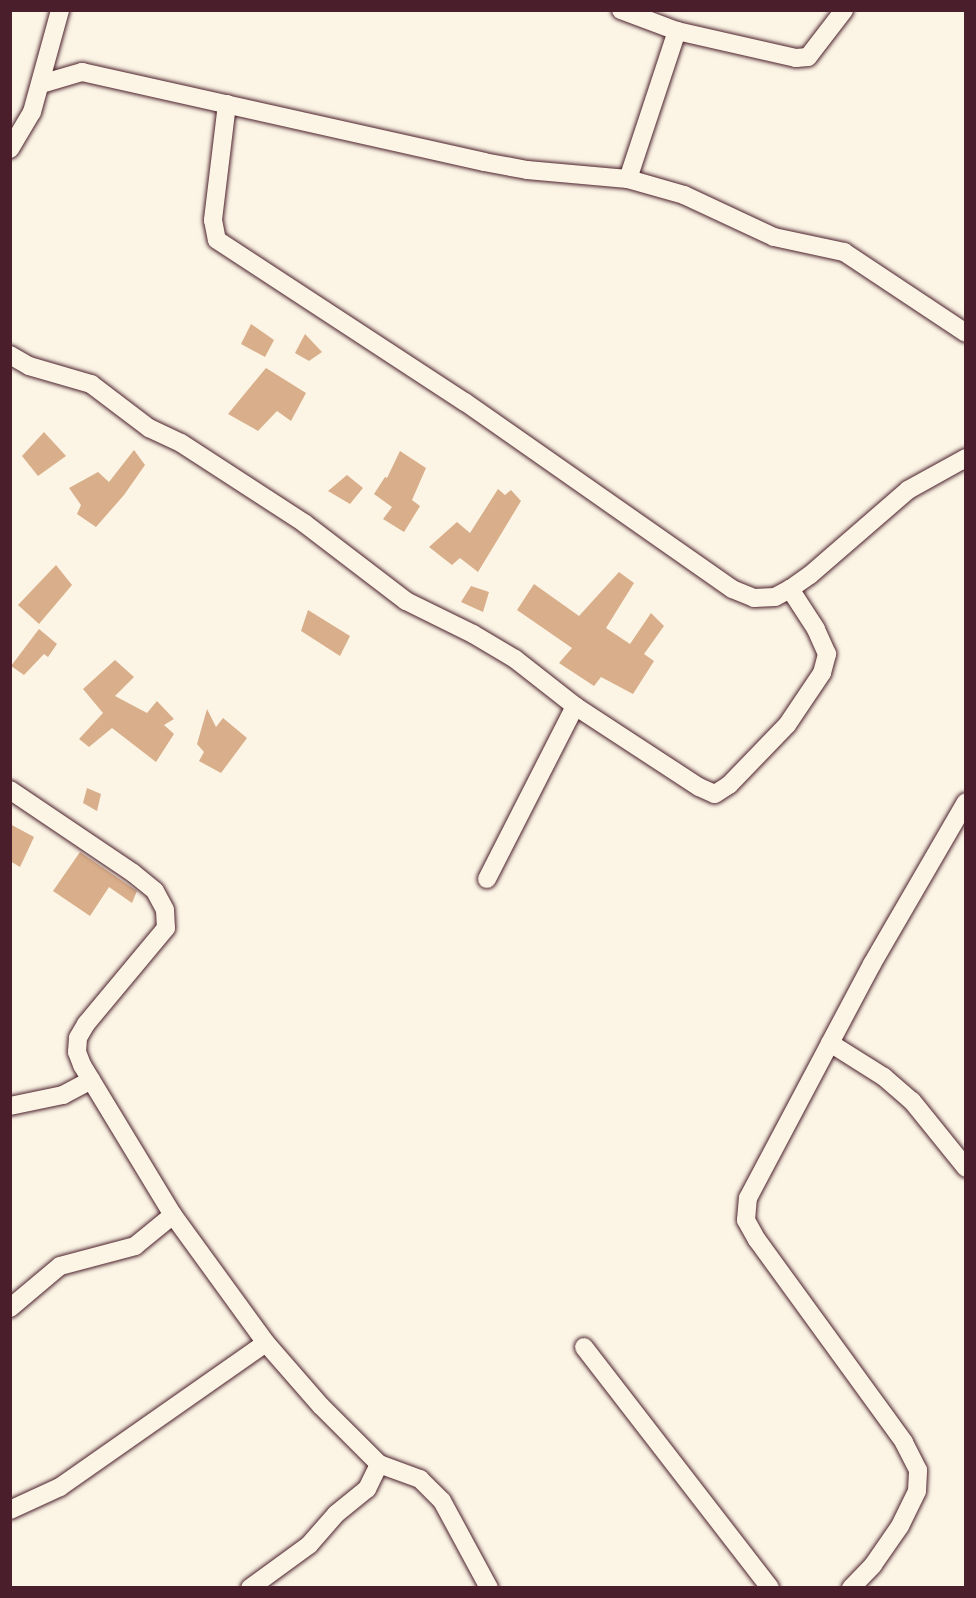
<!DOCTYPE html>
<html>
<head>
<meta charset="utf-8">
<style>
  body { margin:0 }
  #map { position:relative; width:976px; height:1598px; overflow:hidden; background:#fcf5e5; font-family:"Architects Daughter",sans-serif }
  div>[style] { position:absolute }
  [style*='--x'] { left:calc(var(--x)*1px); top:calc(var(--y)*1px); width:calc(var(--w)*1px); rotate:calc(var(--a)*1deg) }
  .building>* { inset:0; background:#d9ae8a }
  .roads { filter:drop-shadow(0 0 2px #4a1f2b) drop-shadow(0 0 2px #4a1f2b) }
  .street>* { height:18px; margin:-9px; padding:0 9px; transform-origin:9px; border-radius:9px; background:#fcf5e5 }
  span { translate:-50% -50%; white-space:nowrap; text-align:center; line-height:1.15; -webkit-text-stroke:4.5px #fcf5e5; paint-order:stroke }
  .frame { position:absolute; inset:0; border:12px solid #4a1f2b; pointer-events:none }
</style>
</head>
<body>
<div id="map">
  <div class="building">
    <div style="clip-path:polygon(251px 324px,274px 340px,265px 357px,241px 344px)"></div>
    <div style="clip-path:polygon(305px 334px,322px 352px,309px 361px,295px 353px)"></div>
    <div style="clip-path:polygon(266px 368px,306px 393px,291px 421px,277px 411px,258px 431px,228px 414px)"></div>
    <div style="clip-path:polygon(44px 432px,66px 456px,38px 476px,22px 456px)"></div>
    <div style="clip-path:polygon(134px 450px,145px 465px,124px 495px,96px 527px,77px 514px,81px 505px,69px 488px,98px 472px,109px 482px)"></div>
    <div style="clip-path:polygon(400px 451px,426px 468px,412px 500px,420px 506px,404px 532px,383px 519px,392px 507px,374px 494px,385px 477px,387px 478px)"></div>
    <div style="clip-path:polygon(347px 475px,363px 488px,350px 504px,328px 491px)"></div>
    <div style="clip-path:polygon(498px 489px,505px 495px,511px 490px,521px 501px,478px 572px,460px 558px,452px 565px,429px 547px,457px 522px,470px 533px)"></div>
    <div style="clip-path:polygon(56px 565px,72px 585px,39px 624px,18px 605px)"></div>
    <div style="clip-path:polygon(619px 572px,634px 583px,606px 628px,630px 644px,651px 613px,664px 626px,644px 654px,654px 661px,633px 694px,601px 677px,594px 686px,559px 663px,572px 648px,517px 610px,534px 584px,579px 616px)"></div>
    <div style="clip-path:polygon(471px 586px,489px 592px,483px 612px,461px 602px)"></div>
    <div style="clip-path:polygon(308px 610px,350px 636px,340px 656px,301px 631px)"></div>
    <div style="clip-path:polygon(39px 629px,57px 644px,48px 657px,44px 654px,24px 675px,11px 666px)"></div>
    <div style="clip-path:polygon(115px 660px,134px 677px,115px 696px,147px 713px,157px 701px,174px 719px,164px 725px,174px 734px,156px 762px,112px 728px,89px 747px,79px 739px,103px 713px,83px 689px)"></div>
    <div style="clip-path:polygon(207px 709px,216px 727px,223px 718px,247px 738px,221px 773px,199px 761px,204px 752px,197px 744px)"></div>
    <div style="clip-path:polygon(87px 788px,101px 794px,97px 811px,83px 803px)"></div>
    <div style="clip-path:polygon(10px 824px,34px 837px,20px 867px,10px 861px)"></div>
    <div style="clip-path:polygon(80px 852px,137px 891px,132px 903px,109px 887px,90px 916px,53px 891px)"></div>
  </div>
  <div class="roads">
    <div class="street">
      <div style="--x:621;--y:10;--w:60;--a:20.6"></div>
      <div style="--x:677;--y:31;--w:122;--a:12.8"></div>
      <div style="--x:796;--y:58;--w:12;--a:-5"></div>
      <div style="--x:808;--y:57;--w:59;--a:-52.5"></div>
      <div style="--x:41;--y:84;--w:43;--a:-16.3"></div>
      <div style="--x:82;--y:72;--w:412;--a:12.6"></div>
      <div style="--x:484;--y:162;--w:44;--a:10.5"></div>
      <div style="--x:527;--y:170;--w:101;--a:5.1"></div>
      <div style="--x:628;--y:179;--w:58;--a:15.9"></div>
      <div style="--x:684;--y:195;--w:99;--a:25"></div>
      <div style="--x:774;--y:237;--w:72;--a:12.1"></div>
      <div style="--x:844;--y:252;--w:146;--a:33.6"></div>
      <div style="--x:227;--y:104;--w:117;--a:96.9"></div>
      <div style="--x:213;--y:220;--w:20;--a:79"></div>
      <div style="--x:217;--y:240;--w:296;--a:33.2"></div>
      <div style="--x:465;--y:402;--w:326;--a:35"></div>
      <div style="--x:732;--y:589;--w:24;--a:22"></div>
      <div style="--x:754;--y:598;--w:21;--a:-3"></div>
      <div style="--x:775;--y:597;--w:17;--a:-28"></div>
      <div style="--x:790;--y:589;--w:24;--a:-35"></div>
      <div style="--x:810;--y:575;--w:130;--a:-40.9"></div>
      <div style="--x:908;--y:490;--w:66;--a:-28.9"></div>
      <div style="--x:10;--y:149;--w:43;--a:-59.3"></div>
      <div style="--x:32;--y:112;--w:106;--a:-74.6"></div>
      <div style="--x:628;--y:179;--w:156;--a:-71.7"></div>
      <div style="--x:10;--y:355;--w:22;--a:30"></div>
      <div style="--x:29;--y:366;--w:65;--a:16.2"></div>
      <div style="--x:91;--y:384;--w:73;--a:37.2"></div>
      <div style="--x:149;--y:428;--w:35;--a:25"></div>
      <div style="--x:181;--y:443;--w:147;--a:33"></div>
      <div style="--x:304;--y:523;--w:128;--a:37.4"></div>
      <div style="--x:406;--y:601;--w:75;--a:26.2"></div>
      <div style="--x:473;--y:634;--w:49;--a:30.8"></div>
      <div style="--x:515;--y:659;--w:76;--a:38.1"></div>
      <div style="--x:575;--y:706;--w:148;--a:33.2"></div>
      <div style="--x:699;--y:787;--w:17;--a:24"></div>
      <div style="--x:715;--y:794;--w:17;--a:-33"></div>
      <div style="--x:729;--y:785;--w:83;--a:-46"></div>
      <div style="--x:787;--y:725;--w:63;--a:-56.1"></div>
      <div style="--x:822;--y:673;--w:20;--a:-75"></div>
      <div style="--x:827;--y:654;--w:27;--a:-114"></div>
      <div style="--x:816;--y:629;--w:48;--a:-123"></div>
      <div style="--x:10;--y:790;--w:148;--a:34"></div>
      <div style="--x:133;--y:873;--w:28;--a:39"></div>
      <div style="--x:155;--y:891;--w:21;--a:62"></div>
      <div style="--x:165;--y:910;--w:18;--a:87"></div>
      <div style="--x:166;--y:928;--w:125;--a:129.8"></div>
      <div style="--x:86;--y:1024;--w:16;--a:120"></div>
      <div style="--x:78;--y:1038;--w:14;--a:94"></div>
      <div style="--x:77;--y:1052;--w:14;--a:69"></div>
      <div style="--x:82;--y:1065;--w:175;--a:58.8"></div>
      <div style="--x:173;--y:1215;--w:158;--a:54"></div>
      <div style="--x:266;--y:1343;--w:84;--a:48.9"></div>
      <div style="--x:321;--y:1406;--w:82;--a:45"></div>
      <div style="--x:379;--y:1464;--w:44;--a:20.1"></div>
      <div style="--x:420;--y:1479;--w:31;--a:45"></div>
      <div style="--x:442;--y:1501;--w:99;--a:61.6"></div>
      <div style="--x:487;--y:879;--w:194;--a:-63"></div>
      <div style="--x:830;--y:1043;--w:89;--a:-62"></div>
      <div style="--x:872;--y:964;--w:187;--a:-59.9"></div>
      <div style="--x:10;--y:1106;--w:54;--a:-11.7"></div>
      <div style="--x:63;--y:1095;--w:32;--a:-28"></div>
      <div style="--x:10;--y:1308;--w:65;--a:-40"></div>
      <div style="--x:60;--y:1266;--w:78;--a:-14.9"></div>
      <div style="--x:135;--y:1246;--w:49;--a:-39.2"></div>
      <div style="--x:584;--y:1347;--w:304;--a:52.3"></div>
      <div style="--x:10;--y:1510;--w:55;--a:-24.7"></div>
      <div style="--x:60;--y:1487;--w:251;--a:-35"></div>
      <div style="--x:250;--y:1588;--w:73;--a:-36.1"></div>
      <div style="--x:309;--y:1545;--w:41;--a:-48.9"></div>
      <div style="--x:336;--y:1514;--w:40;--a:-39"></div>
      <div style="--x:367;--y:1489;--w:28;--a:-64"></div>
      <div style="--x:851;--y:1588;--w:32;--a:-46"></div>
      <div style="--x:873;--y:1565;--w:47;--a:-55.3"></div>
      <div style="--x:900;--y:1526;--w:39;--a:-64"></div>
      <div style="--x:917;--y:1491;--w:21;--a:-87"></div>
      <div style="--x:918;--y:1470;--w:31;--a:-117"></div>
      <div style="--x:904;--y:1442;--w:250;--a:-126"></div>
      <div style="--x:757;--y:1240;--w:23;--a:-119"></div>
      <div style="--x:746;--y:1220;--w:22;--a:-85"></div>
      <div style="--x:748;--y:1198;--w:175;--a:-62.1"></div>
      <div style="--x:830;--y:1043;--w:64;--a:32.2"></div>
      <div style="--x:884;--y:1077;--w:37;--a:41"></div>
      <div style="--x:912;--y:1101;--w:86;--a:51.1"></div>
    </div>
  </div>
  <div class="frame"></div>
</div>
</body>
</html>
